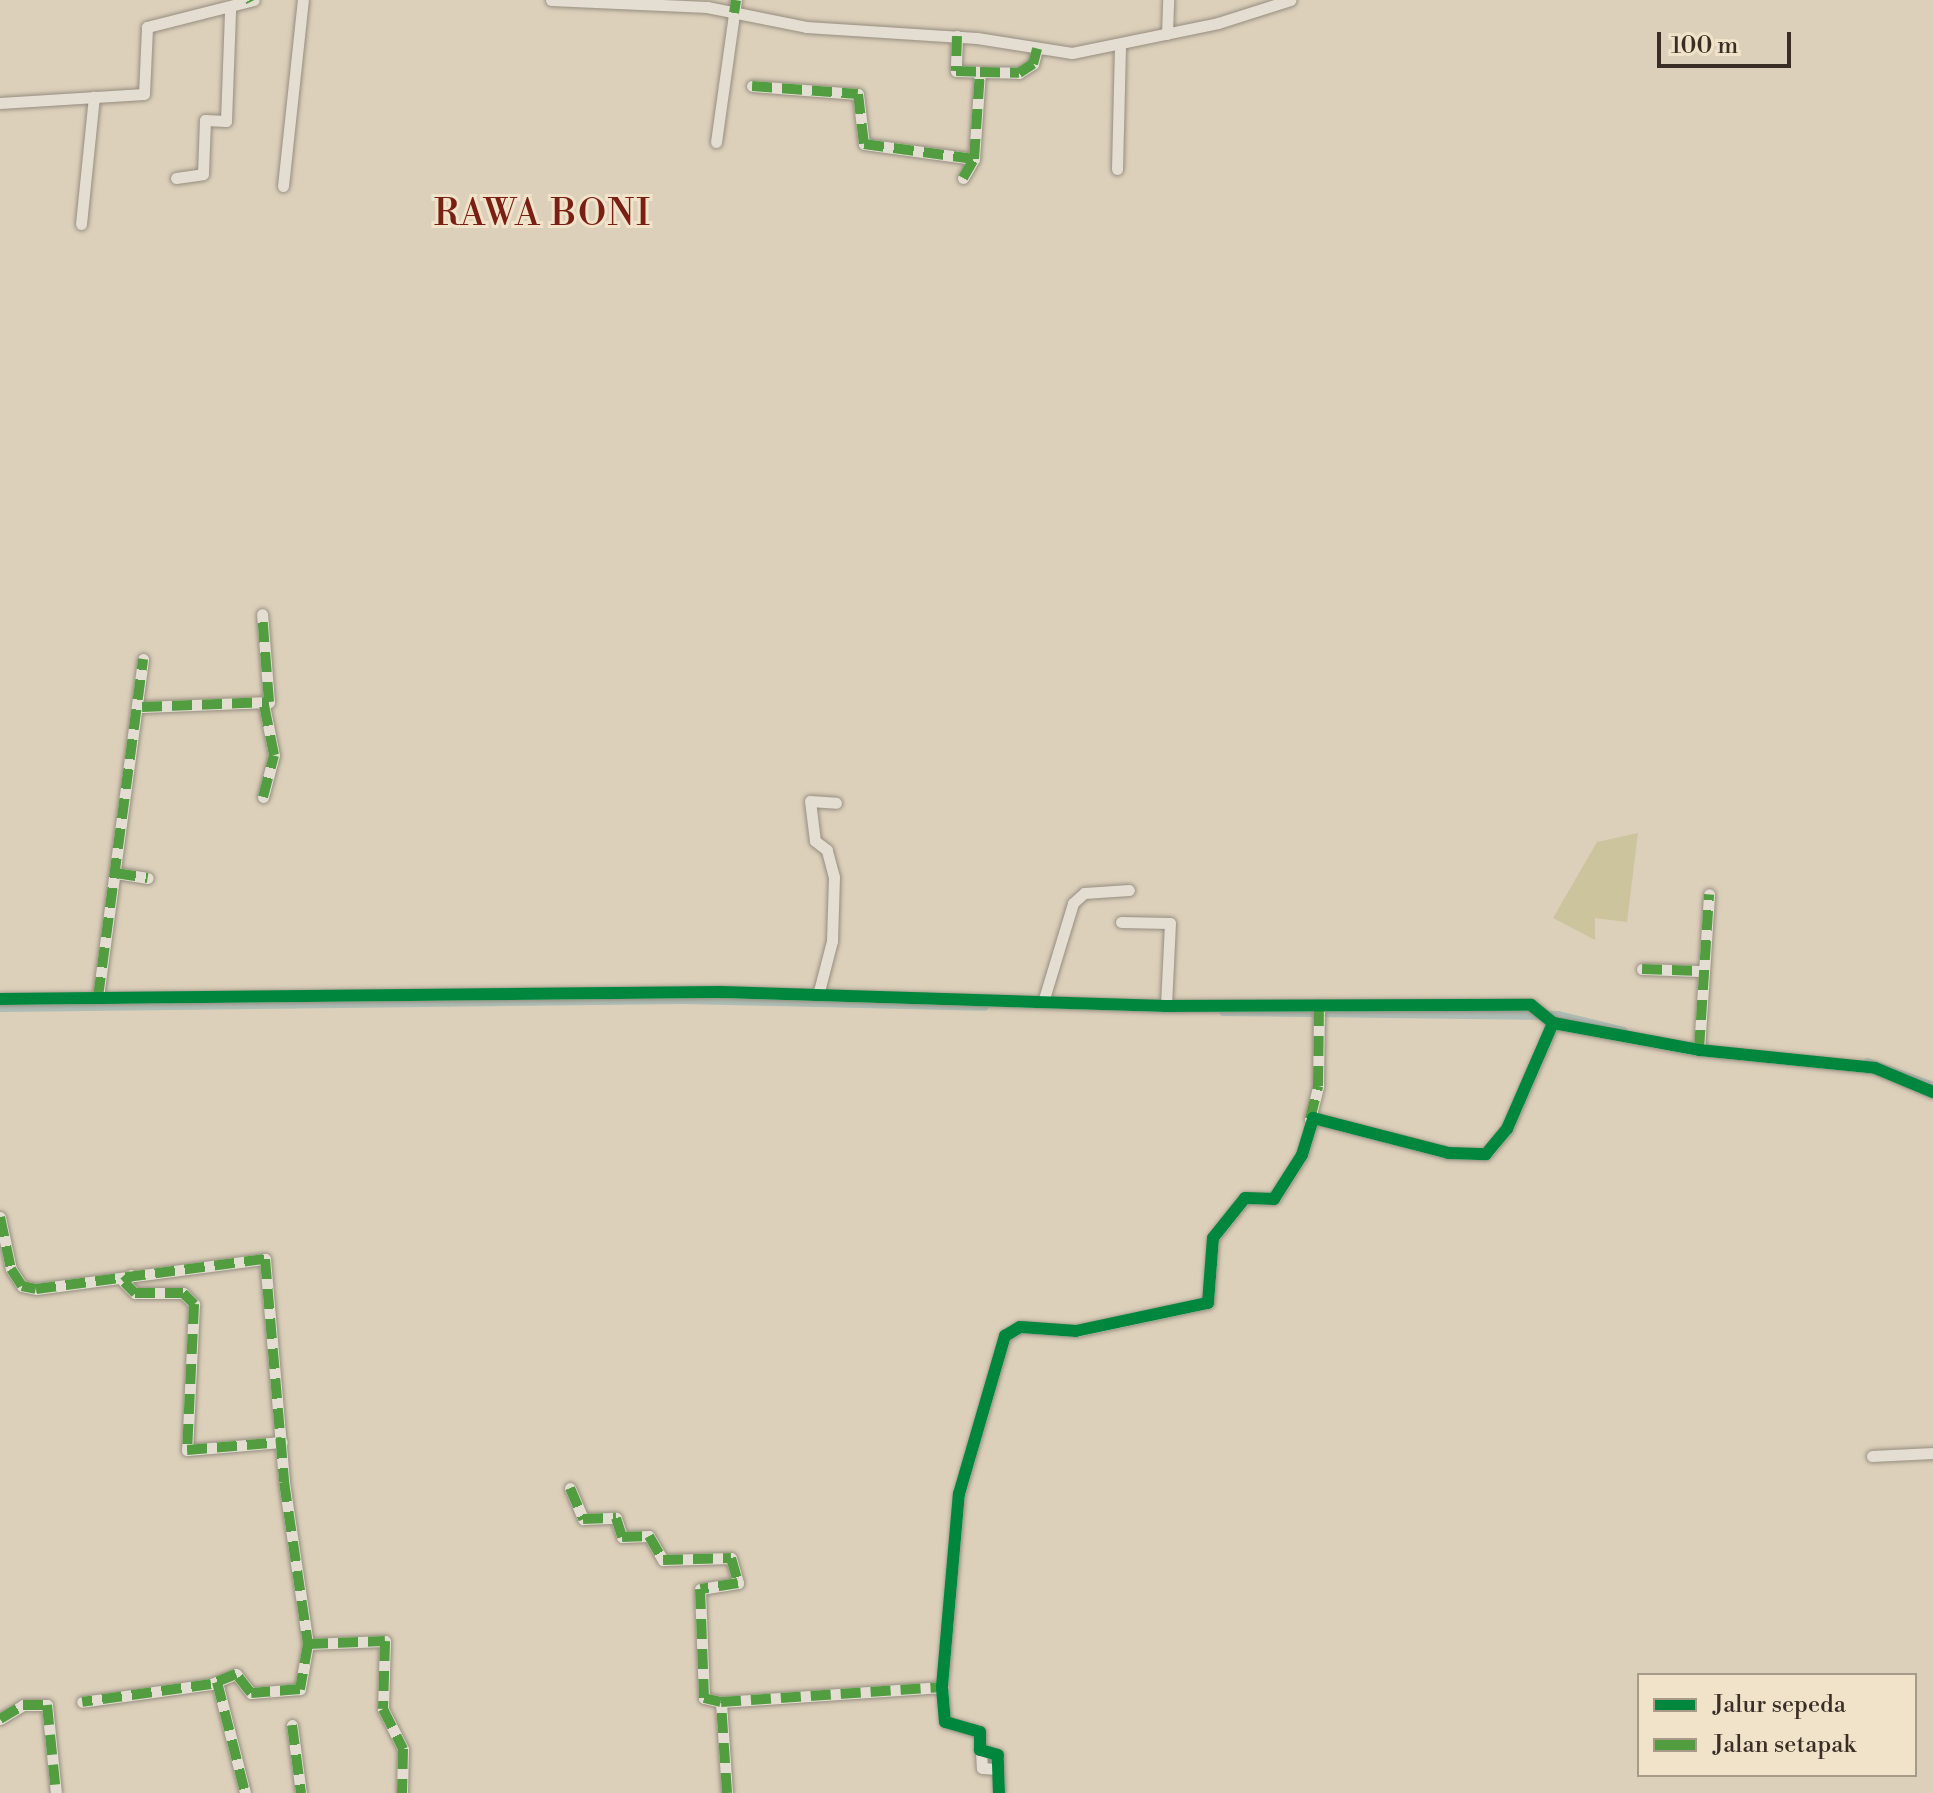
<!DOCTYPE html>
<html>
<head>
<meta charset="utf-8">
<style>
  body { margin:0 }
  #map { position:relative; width:1933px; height:1793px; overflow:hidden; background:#dcd0ba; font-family:"Libre Bodoni",serif }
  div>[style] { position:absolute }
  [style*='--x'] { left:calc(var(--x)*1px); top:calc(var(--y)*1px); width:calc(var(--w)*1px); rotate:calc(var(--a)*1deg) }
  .green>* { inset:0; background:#ccc49c }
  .canal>* { height:9px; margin:-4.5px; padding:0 4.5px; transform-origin:4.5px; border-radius:4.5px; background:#aebeb6 }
  .roads { filter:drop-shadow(0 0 2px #968d80) drop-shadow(0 0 2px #968d80) }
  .street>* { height:11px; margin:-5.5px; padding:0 5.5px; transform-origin:5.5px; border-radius:5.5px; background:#e3ddd2 }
  .quiet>* { height:10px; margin-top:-5px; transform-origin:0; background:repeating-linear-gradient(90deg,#529d40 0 20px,transparent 0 30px) }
  .cycleway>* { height:12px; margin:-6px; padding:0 6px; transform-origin:6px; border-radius:6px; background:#00873e }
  span { translate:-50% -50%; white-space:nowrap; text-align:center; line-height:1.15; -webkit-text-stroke:6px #f1e3c9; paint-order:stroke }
  .quarter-label { font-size:36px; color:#7a1f14; letter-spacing:2px }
  .legend { position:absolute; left:1637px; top:1673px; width:280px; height:104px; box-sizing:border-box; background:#f1e3c9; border:2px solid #a79a88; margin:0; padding:10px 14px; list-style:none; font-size:24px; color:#392d26 }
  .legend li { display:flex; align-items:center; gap:16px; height:40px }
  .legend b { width:40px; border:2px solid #a79a88 }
  .scale { position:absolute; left:1657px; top:32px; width:134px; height:36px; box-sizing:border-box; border:4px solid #392d26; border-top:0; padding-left:10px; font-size:24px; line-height:28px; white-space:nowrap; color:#392d26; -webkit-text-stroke:6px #f1e3c9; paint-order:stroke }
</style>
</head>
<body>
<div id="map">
  <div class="green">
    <div style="clip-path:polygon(1638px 833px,1627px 922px,1595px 918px,1595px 940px,1553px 918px,1597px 842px)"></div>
  </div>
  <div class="canal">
    <div style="--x:0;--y:1007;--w:682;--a:-0.67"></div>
    <div style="--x:682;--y:999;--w:302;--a:1.3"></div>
    <div style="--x:1223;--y:1011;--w:335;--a:0.7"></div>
    <div style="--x:1558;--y:1015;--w:67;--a:13.8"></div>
    <div style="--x:1867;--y:1062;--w:70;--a:20"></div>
  </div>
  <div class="roads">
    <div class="street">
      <div style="--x:551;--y:0;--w:156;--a:2.6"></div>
      <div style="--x:707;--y:7;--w:101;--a:11.4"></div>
      <div style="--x:806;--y:27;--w:171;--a:3.7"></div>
      <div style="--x:977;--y:38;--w:96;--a:9"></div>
      <div style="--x:1072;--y:53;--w:149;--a:-11.6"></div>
      <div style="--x:1218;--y:23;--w:76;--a:-17.7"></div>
      <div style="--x:1167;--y:34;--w:34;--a:-88"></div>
      <div style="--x:957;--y:36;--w:35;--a:92"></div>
      <div style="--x:956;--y:71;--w:24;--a:2"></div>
      <div style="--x:752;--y:86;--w:106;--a:4.3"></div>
      <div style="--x:858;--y:94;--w:50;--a:83.2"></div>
      <div style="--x:864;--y:144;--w:111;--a:7.8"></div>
      <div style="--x:0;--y:103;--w:144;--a:-3.6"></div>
      <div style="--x:144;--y:94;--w:67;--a:-87.4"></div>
      <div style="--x:147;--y:27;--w:110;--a:-14.2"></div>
      <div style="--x:716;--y:142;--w:143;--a:-82"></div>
      <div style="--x:1117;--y:169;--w:122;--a:-88.6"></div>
      <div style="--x:176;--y:178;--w:27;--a:-8"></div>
      <div style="--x:203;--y:174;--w:54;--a:-87.9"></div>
      <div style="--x:205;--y:120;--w:21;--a:3"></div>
      <div style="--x:226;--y:121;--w:111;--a:-87.9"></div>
      <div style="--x:963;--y:178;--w:22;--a:-60"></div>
      <div style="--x:974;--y:159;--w:87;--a:-86.1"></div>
      <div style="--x:980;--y:72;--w:39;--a:1"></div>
      <div style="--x:1019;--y:73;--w:17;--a:-33"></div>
      <div style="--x:1033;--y:64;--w:16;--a:-75"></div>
      <div style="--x:283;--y:186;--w:187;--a:-83.9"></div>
      <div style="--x:81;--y:224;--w:128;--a:-84.2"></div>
      <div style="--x:142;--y:707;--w:127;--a:-2.3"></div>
      <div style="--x:269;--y:702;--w:88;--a:-94.5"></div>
      <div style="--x:263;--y:797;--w:43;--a:-75.3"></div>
      <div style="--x:274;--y:755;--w:51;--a:-101.3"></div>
      <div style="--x:116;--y:873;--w:32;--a:9"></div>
      <div style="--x:1121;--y:922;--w:49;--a:1.2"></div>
      <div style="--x:1170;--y:923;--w:83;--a:92.8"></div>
      <div style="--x:1642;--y:969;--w:58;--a:2"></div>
      <div style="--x:818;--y:995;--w:56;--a:-75.5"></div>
      <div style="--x:832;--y:941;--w:64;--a:-88.2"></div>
      <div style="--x:834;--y:877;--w:28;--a:-105"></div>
      <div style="--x:827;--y:850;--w:15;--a:-143"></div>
      <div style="--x:815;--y:841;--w:40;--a:-97.1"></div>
      <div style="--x:810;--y:801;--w:26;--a:4"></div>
      <div style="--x:98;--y:997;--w:341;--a:-82.4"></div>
      <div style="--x:0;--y:999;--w:721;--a:-0.56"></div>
      <div style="--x:721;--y:992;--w:445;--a:1.8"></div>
      <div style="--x:1166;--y:1006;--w:365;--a:-0.2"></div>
      <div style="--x:1531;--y:1005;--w:28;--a:39"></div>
      <div style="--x:1553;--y:1023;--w:148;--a:10.5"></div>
      <div style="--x:1699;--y:1050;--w:177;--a:5.8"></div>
      <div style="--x:1875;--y:1068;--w:63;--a:22.5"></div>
      <div style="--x:1043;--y:1002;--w:103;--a:-73.1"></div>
      <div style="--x:1073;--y:903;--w:15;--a:-42"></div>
      <div style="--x:1084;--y:893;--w:45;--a:-3.8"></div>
      <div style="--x:1699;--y:1050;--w:156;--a:-86.3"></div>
      <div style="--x:1310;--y:1119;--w:34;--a:-76"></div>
      <div style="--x:1318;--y:1086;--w:81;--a:-89.3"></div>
      <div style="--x:0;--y:1217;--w:53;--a:78.1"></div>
      <div style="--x:11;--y:1269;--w:20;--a:57"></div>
      <div style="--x:22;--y:1286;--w:14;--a:12"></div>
      <div style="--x:36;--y:1289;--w:231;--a:-7.5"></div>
      <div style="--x:265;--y:1259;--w:224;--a:85.1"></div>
      <div style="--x:284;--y:1482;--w:164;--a:81.6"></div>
      <div style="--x:308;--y:1644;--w:46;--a:100.1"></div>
      <div style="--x:300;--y:1689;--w:49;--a:175.3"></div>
      <div style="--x:251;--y:1693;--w:24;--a:-128"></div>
      <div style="--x:236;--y:1674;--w:27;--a:158"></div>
      <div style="--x:211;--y:1684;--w:130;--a:172.1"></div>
      <div style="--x:131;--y:1275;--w:10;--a:135"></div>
      <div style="--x:124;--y:1282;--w:16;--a:45"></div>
      <div style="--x:135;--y:1293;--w:48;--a:0"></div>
      <div style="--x:183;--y:1293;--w:16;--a:45"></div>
      <div style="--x:194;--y:1304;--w:146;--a:92.7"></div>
      <div style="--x:187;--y:1450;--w:95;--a:-4.8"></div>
      <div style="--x:1872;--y:1456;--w:61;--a:-2.8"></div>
      <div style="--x:570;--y:1488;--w:34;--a:67"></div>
      <div style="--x:583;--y:1519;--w:33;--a:-2"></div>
      <div style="--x:616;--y:1518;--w:20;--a:72"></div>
      <div style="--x:622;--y:1537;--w:27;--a:-2"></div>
      <div style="--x:649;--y:1536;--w:28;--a:60"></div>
      <div style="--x:663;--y:1560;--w:68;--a:-1.7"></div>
      <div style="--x:731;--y:1558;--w:26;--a:74"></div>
      <div style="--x:738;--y:1583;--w:38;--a:171"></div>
      <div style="--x:700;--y:1589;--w:109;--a:87.9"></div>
      <div style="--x:704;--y:1698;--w:17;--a:13"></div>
      <div style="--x:308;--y:1644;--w:77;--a:-2.2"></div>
      <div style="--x:385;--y:1641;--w:68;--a:91.7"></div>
      <div style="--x:383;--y:1709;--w:45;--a:63.4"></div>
      <div style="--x:403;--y:1749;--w:44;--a:91.3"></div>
      <div style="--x:217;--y:1682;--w:114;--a:75.8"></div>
      <div style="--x:0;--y:1719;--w:27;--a:-31"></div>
      <div style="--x:23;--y:1705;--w:24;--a:0"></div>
      <div style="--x:47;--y:1705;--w:88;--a:84.2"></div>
      <div style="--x:292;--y:1725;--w:69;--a:82.5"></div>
      <div style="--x:981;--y:1751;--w:17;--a:87"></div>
      <div style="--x:982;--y:1768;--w:16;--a:4"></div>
      <div style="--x:727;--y:1793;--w:91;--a:-93.8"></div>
      <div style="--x:721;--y:1702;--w:222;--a:-3.9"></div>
      <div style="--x:999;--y:1793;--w:38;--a:-92"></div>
      <div style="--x:998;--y:1755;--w:19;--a:-164"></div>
      <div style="--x:980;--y:1750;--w:18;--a:-90"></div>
      <div style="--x:980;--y:1732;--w:36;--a:-164"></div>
      <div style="--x:945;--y:1722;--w:35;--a:-95"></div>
      <div style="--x:942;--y:1687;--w:194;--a:-85"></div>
      <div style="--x:959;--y:1494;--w:165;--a:-73.8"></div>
      <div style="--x:1005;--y:1336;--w:17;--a:-31"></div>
      <div style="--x:1020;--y:1327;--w:56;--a:4.1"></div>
      <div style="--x:1076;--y:1331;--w:135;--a:-12"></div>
      <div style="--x:1208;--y:1303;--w:65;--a:-85.6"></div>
      <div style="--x:1213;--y:1238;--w:51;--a:-51.3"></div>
      <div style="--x:1245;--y:1198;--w:29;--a:2"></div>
      <div style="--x:1274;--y:1199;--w:52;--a:-57.5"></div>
      <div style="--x:1302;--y:1155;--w:39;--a:-73"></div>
      <div style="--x:1313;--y:1118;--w:139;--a:14.5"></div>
      <div style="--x:1448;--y:1153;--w:38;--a:2"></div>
      <div style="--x:1486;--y:1154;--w:33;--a:-50"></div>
      <div style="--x:1507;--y:1129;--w:116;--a:-66.5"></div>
    </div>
  </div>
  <div class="quiet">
    <div style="--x:250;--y:0;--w:2;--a:63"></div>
    <div style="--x:734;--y:13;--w:13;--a:-81"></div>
    <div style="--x:957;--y:36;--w:35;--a:92"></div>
    <div style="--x:956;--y:71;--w:24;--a:2"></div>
    <div style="--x:752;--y:86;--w:106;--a:4.3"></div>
    <div style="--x:858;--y:94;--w:50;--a:83.2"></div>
    <div style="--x:864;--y:144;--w:111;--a:7.8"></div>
    <div style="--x:963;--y:178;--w:22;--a:-60"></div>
    <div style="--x:974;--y:159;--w:87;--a:-86.1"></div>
    <div style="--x:980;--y:72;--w:39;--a:1"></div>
    <div style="--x:1019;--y:73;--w:17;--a:-33"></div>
    <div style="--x:1033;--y:64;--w:16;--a:-75"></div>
    <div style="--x:142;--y:707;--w:127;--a:-2.3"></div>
    <div style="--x:269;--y:702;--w:88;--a:-94.5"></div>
    <div style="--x:263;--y:797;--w:43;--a:-75.3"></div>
    <div style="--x:274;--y:755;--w:51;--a:-101.3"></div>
    <div style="--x:116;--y:873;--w:32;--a:9"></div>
    <div style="--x:1642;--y:969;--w:58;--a:2"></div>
    <div style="--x:98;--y:997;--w:341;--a:-82.4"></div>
    <div style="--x:1699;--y:1050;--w:156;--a:-86.3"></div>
    <div style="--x:1310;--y:1119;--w:34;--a:-76"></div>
    <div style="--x:1318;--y:1086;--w:81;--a:-89.3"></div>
    <div style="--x:0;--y:1217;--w:53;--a:78.1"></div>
    <div style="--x:11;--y:1269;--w:20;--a:57"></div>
    <div style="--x:22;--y:1286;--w:14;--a:12"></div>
    <div style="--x:36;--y:1289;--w:231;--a:-7.5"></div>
    <div style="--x:265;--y:1259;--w:224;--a:85.1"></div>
    <div style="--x:284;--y:1482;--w:164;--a:81.6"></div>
    <div style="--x:308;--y:1644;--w:46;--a:100.1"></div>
    <div style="--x:300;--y:1689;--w:49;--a:175.3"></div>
    <div style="--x:251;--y:1693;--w:24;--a:-128"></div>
    <div style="--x:236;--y:1674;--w:27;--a:158"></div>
    <div style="--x:211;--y:1684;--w:130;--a:172.1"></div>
    <div style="--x:132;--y:1275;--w:11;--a:139"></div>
    <div style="--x:124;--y:1282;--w:16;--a:45"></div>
    <div style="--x:135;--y:1293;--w:48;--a:0"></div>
    <div style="--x:183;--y:1293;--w:16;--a:45"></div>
    <div style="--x:194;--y:1304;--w:146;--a:92.7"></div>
    <div style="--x:187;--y:1450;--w:95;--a:-4.8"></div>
    <div style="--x:570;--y:1488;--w:34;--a:67"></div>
    <div style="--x:583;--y:1519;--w:33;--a:-2"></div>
    <div style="--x:616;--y:1518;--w:20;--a:72"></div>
    <div style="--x:622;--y:1537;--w:27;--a:-2"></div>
    <div style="--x:649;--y:1536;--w:28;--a:60"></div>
    <div style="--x:663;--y:1560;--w:68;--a:-1.7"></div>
    <div style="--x:731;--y:1558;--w:26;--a:74"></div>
    <div style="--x:738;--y:1583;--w:38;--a:171"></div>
    <div style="--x:700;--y:1589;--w:109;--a:87.9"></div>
    <div style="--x:704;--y:1698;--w:17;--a:13"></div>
    <div style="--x:308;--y:1644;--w:77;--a:-2.2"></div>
    <div style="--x:385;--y:1641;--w:68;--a:91.7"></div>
    <div style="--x:383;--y:1709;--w:45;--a:63.4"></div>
    <div style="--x:403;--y:1749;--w:44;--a:91.3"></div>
    <div style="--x:217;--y:1682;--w:114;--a:75.8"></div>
    <div style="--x:0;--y:1719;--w:27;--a:-31"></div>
    <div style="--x:23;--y:1705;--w:24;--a:0"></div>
    <div style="--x:47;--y:1705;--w:88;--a:84.2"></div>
    <div style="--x:292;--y:1725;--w:69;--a:82.5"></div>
    <div style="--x:727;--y:1793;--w:91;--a:-93.8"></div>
    <div style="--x:721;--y:1702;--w:222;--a:-3.9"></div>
  </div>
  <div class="cycleway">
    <div style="--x:0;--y:999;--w:721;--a:-0.56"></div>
    <div style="--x:721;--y:992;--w:445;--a:1.8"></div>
    <div style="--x:1166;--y:1006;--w:365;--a:-0.2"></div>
    <div style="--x:1531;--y:1005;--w:28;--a:39"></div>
    <div style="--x:1553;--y:1023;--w:148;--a:10.5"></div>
    <div style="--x:1699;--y:1050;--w:177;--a:5.8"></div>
    <div style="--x:1875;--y:1068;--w:63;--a:22.5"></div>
    <div style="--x:999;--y:1793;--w:38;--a:-92"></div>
    <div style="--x:998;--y:1755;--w:19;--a:-164"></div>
    <div style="--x:980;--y:1750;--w:18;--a:-90"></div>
    <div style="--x:980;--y:1732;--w:36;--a:-164"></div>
    <div style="--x:945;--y:1722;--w:35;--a:-95"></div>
    <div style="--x:942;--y:1687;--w:194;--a:-85"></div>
    <div style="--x:959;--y:1494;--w:165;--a:-73.8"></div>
    <div style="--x:1005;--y:1336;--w:17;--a:-31"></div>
    <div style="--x:1020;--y:1327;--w:56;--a:4.1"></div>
    <div style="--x:1076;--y:1331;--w:135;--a:-12"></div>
    <div style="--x:1208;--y:1303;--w:65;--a:-85.6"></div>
    <div style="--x:1213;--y:1238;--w:51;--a:-51.3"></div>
    <div style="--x:1245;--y:1198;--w:29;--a:2"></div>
    <div style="--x:1274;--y:1199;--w:52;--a:-57.5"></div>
    <div style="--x:1302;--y:1155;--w:39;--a:-73"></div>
    <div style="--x:1313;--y:1118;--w:139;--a:14.5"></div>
    <div style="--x:1448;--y:1153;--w:38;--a:2"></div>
    <div style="--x:1486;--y:1154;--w:33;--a:-50"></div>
    <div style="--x:1507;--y:1129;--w:116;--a:-66.5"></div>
  </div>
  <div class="quarter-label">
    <span style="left:543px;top:215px">RAWA BONI</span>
  </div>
  <ul class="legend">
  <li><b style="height:10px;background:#00873e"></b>Jalur sepeda</li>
  <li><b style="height:10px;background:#529d40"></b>Jalan setapak</li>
  </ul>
  <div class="scale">100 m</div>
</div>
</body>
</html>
